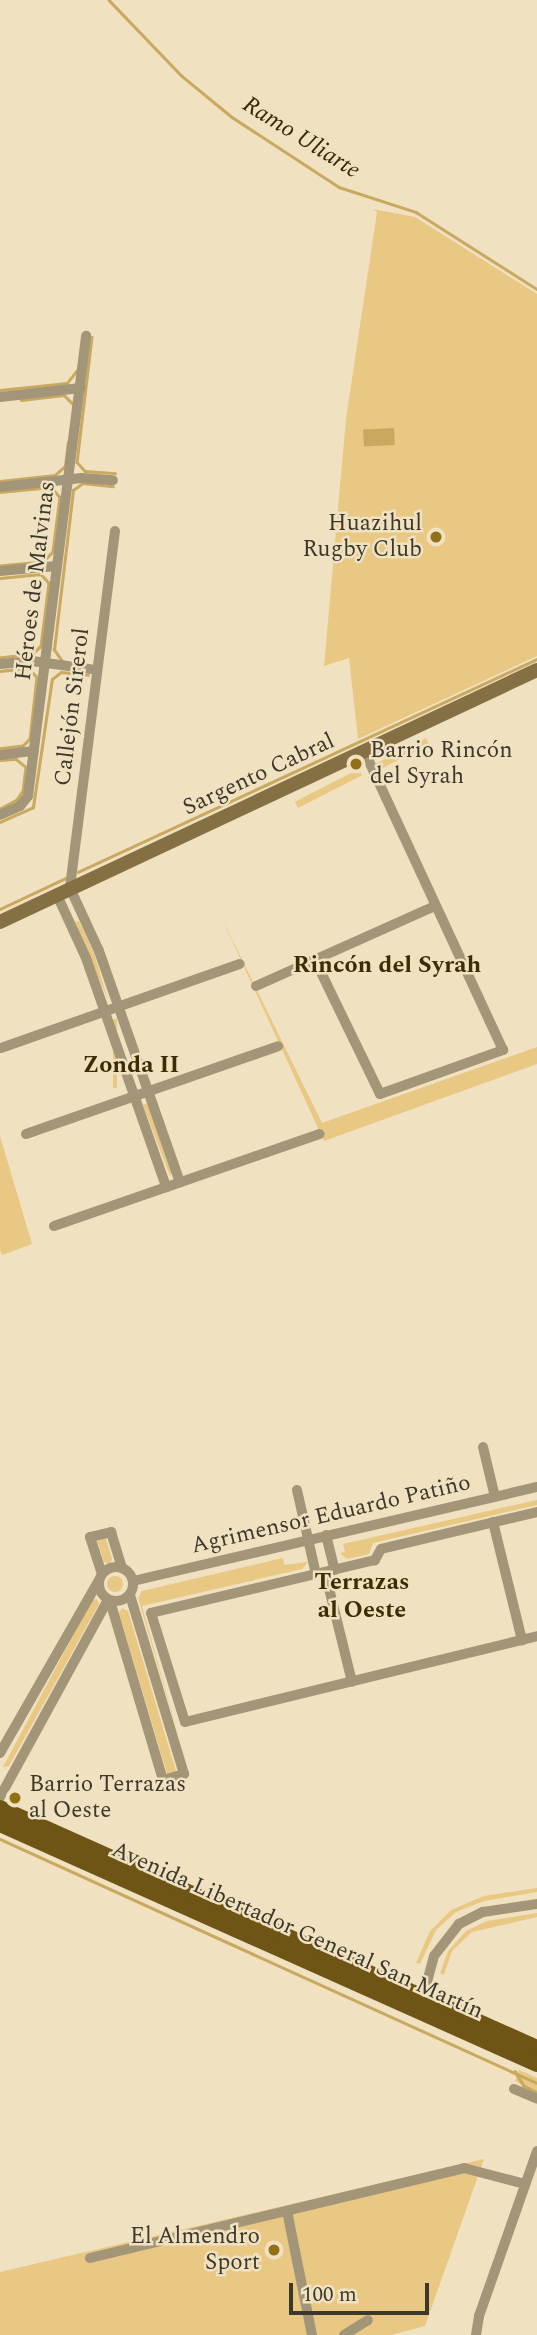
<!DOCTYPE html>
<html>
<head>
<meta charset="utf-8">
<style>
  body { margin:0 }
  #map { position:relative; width:537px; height:2335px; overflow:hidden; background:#f0e1c1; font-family:Spectral,serif }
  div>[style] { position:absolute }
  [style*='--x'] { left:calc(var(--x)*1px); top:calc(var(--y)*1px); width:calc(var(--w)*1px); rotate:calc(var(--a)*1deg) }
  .green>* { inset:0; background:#e8c883; transform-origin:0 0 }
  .round { border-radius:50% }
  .water>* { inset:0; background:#c9a85f; transform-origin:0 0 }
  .stream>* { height:2.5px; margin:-1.25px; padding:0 1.25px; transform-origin:1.25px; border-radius:1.25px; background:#c9a85f }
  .minor>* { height:10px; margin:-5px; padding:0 5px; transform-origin:5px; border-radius:5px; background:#a39578 }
  .minor>.ring { margin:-5px; padding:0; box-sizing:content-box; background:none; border:10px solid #a39578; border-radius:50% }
  .secondary>* { height:14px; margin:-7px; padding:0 7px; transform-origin:7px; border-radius:7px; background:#857043 }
  .primary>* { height:16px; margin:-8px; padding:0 8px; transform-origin:8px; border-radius:8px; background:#6e5516 }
  .dots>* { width:19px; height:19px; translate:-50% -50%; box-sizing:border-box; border:4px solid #f0e1c1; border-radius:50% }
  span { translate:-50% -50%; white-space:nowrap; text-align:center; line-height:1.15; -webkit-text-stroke:5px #f0e1c1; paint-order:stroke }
  .poi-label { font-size:23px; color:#3e382b }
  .right { translate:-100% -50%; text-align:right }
  .left { translate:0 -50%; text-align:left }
  .street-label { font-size:23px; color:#3e382b }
  .water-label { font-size:24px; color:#372907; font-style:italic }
  .neighbourhood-label { font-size:24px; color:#3d2d03; font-weight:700 }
  .scale { position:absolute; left:289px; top:2283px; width:140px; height:32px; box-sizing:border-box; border:4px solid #3e382b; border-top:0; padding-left:9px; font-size:21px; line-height:24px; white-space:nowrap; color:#3e382b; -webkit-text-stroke:5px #f0e1c1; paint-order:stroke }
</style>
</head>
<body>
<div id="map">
  <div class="green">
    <div style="clip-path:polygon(373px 209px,415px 217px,537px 294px,537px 656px,358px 739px,349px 658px,324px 666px,346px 419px,377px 212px)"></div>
    <div style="left:426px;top:738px;width:7px;height:56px;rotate:63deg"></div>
    <div style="left:359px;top:769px;width:7px;height:72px;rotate:63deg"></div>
    <div style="clip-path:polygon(222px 919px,322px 1123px,537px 1047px,537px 1064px,324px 1141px)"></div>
    <div style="clip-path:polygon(79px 921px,94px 953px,108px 1000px,75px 922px)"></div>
    <div style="left:113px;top:1019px;width:4px;height:69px"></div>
    <div style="clip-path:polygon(147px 1103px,172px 1173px,170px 1176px,143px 1105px)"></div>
    <div style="clip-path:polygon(0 1136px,32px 1244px,2px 1255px,0 1249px)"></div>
    <div style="clip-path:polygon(537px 1500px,537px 1505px,373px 1543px,369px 1554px,347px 1559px,340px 1553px,345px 1552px,343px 1544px)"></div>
    <div style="clip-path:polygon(104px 1532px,112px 1559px,110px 1564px,104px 1562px,95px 1534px)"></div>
    <div style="clip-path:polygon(283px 1558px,284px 1565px,308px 1562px,302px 1569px,142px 1606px,178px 1734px,138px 1598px,142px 1591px)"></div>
    <div class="round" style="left:107px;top:1576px;width:16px;height:16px"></div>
    <div style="clip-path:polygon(97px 1599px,99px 1604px,9px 1766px,3px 1767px,92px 1600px)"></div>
    <div style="clip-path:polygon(122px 1608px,128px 1611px,178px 1778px,169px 1780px,119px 1613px)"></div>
    <div style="clip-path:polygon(537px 1888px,537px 1892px,484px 1901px,456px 1912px,436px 1930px,420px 1964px,416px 1963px,430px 1931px,451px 1910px,484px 1896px)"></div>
    <div style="clip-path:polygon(537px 1913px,537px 1917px,472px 1932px,452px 1951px,444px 1975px,440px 1973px,448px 1951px,466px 1931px,487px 1921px)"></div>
    <div style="clip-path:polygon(519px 2070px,537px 2078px,537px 2091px,515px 2081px)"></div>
    <div style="clip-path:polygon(484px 2159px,425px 2326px,391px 2335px,0 2335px,0 2272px)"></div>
  </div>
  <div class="water">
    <div style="left:394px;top:428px;width:17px;height:31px;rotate:87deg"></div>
  </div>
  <div class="stream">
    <div style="--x:109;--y:0;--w:105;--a:46.2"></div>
    <div style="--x:182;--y:76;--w:65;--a:39.4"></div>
    <div style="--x:232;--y:117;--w:128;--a:33.2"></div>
    <div style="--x:339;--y:187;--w:81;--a:18"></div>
    <div style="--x:416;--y:212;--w:143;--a:32.5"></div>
    <div style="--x:92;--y:337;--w:126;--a:96.8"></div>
    <div style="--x:77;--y:462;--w:12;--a:48"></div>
    <div style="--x:85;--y:471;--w:30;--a:4"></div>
    <div style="--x:0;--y:390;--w:67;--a:-6"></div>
    <div style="--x:67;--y:383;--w:16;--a:-52"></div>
    <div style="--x:21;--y:400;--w:43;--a:-6.6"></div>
    <div style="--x:64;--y:395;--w:13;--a:45"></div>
    <div style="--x:0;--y:481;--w:55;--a:-6.2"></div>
    <div style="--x:55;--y:475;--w:13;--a:-42"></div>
    <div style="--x:65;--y:466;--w:24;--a:-83"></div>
    <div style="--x:0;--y:492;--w:51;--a:-5.6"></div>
    <div style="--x:51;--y:487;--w:13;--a:48"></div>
    <div style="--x:60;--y:497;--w:55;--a:97.3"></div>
    <div style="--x:53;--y:552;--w:14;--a:135"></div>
    <div style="--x:43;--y:562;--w:43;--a:174.7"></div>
    <div style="--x:0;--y:578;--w:41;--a:-5.6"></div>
    <div style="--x:41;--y:574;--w:12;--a:48"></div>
    <div style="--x:49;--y:583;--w:64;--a:97.2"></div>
    <div style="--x:41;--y:646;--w:11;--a:135"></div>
    <div style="--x:33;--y:654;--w:33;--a:173"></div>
    <div style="--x:62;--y:661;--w:14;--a:-126"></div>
    <div style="--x:54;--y:650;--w:161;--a:-83.2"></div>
    <div style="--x:73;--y:490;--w:12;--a:-35"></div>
    <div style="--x:83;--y:483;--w:30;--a:6"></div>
    <div style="--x:0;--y:671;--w:28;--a:-6"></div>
    <div style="--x:28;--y:668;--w:13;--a:45"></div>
    <div style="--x:37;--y:677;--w:62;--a:96.4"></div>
    <div style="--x:30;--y:739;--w:10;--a:135"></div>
    <div style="--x:23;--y:746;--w:23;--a:173"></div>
    <div style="--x:0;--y:760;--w:16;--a:-4"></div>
    <div style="--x:16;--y:759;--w:13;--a:39"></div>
    <div style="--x:26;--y:767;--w:24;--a:97"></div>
    <div style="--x:23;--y:791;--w:11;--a:124"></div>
    <div style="--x:17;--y:800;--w:19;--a:152"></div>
    <div style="--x:0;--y:822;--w:36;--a:-24"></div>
    <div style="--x:33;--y:807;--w:129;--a:-81.6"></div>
    <div style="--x:52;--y:679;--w:11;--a:-38"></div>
    <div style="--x:61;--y:672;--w:27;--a:6"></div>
    <div style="--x:78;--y:872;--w:506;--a:-24.89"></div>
    <div style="--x:0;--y:909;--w:73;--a:-25.2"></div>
    <div style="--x:0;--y:1839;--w:590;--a:24.44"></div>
    <div style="--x:515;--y:2071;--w:17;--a:59"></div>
    <div style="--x:524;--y:2086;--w:14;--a:25"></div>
  </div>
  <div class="minor">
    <div style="--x:0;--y:397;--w:81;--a:-6.4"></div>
    <div style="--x:0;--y:487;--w:82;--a:-6.3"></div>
    <div style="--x:82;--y:478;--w:31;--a:4"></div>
    <div style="--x:115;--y:531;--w:360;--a:97.2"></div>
    <div style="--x:70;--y:888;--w:69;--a:65.3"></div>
    <div style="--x:99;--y:951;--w:245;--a:70.7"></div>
    <div style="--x:0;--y:571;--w:57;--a:-5"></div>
    <div style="--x:0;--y:664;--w:32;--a:-5"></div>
    <div style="--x:32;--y:661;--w:59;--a:7.9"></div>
    <div style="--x:0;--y:755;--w:34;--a:-7"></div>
    <div style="--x:0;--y:815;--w:22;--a:-24"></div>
    <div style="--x:20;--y:806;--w:13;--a:-51"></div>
    <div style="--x:28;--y:796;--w:464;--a:-82.8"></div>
    <div style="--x:57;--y:895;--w:69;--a:65.3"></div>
    <div style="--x:86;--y:958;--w:243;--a:70.7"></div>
    <div style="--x:315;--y:960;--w:149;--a:64.1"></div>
    <div style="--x:380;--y:1094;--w:131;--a:-19.7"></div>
    <div style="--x:503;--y:1050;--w:330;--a:-114.9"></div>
    <div style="--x:256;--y:986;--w:196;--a:-24.1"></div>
    <div style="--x:1;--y:1048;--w:253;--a:-19.4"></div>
    <div style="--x:26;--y:1134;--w:267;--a:-19.2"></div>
    <div style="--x:54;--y:1226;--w:281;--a:-19.1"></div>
    <div style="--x:483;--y:1447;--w:51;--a:76.5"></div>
    <div style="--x:297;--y:1490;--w:86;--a:77.3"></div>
    <div style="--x:537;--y:1512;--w:160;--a:166.7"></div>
    <div style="--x:381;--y:1549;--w:13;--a:119"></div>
    <div style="--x:375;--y:1560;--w:230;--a:166.7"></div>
    <div style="--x:151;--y:1613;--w:114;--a:72.7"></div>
    <div style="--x:185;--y:1722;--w:362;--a:-13.7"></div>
    <div style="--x:493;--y:1522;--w:122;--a:76.2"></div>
    <div style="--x:326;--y:1535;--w:36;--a:76"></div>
    <div class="ring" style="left:99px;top:1567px;width:24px;height:24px"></div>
    <div style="--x:325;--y:1572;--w:113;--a:76.2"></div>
    <div style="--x:102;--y:1574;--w:39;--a:-108"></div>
    <div style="--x:90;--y:1537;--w:22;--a:-13"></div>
    <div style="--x:111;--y:1532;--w:38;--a:73"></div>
    <div style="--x:133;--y:1581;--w:415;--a:-13.1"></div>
    <div style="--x:110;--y:1601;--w:187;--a:73.5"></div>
    <div style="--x:163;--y:1780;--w:22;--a:-16"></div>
    <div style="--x:184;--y:1774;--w:187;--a:-106.8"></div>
    <div style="--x:0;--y:1753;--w:199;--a:-60.2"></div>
    <div style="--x:0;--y:1797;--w:225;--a:-61.3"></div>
    <div style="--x:427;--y:1982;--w:27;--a:-75"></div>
    <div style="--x:434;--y:1956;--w:41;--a:-52"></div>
    <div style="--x:459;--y:1924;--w:27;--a:-27"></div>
    <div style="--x:483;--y:1912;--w:55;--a:-8.4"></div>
    <div style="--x:514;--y:2089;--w:25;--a:23"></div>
    <div style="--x:287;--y:2211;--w:126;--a:78.6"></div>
    <div style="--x:90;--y:2258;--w:385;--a:-13.5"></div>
    <div style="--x:464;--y:2168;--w:63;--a:14.7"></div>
    <div style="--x:344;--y:2335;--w:28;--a:-32"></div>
    <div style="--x:476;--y:2335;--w:19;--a:-81"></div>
    <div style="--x:479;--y:2316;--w:175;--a:-70.6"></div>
  </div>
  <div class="secondary">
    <div style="--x:0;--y:922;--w:593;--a:-25.14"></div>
  </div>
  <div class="primary">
    <div style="--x:0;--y:1808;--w:588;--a:24.08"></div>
    <div style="--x:0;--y:1824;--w:588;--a:24.08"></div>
  </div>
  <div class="dots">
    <div style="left:436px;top:537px;background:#927017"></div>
    <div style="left:356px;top:764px;background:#927017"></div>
    <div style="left:15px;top:1798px;background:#927017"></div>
    <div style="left:274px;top:2250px;background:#927017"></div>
  </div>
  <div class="poi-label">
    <span class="right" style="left:422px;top:537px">Huazihul<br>Rugby Club</span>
    <span class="left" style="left:370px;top:764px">Barrio Rincón<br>del Syrah</span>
    <span class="left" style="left:29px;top:1798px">Barrio Terrazas<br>al Oeste</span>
    <span class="right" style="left:260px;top:2250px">El Almendro<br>Sport</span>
  </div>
  <div class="street-label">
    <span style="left:36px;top:581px;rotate:-83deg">Héroes de Malvinas</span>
    <span style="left:73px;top:707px;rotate:-83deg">Callejón Sirerol</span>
    <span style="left:259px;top:775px;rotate:-25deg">Sargento Cabral</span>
    <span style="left:331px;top:1515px;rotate:-13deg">Agrimensor Eduardo Patiño</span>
    <span style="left:297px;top:1931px;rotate:24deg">Avenida Libertador General San Martín</span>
  </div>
  <div class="water-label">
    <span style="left:301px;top:138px;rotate:32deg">Ramo Uliarte</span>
  </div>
  <div class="neighbourhood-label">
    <span style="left:387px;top:966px">Rincón del Syrah</span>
    <span style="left:131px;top:1066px">Zonda II</span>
    <span style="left:362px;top:1597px">Terrazas<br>al Oeste</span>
  </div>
  <div class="scale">100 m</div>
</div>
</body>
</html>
